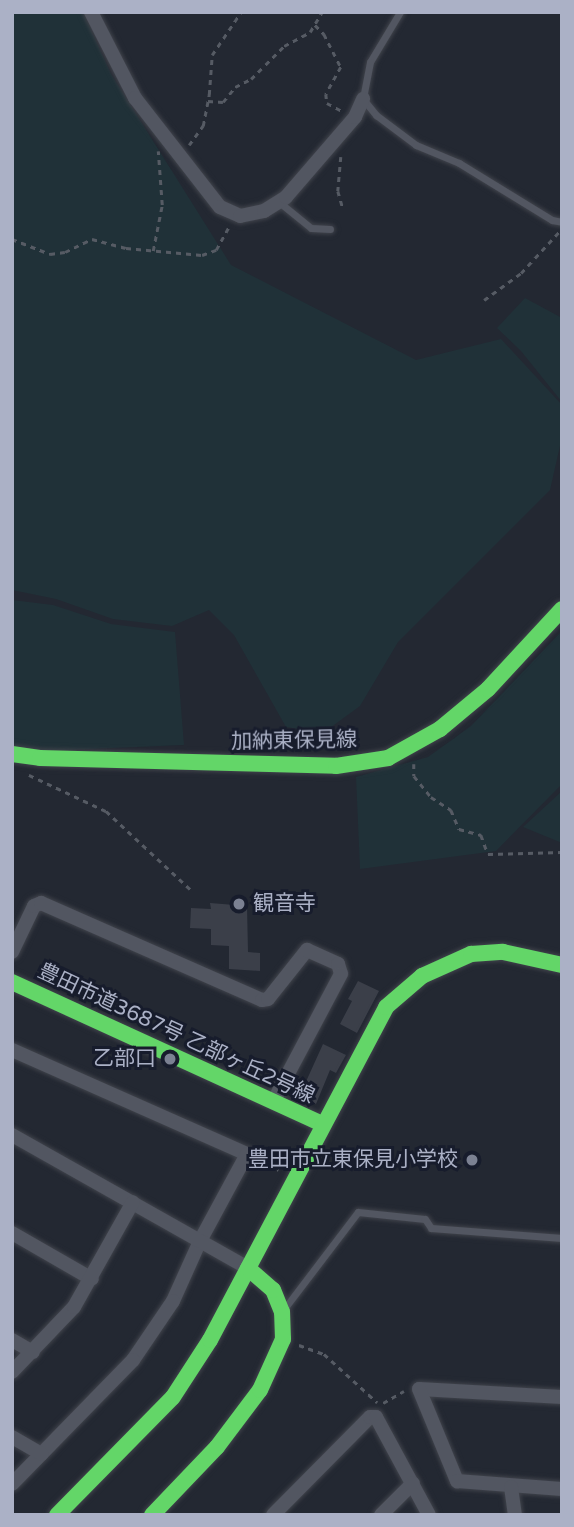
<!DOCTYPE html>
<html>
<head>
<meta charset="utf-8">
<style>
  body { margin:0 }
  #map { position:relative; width:574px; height:1527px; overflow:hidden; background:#232832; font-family:"Varela Round","Noto Sans JP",sans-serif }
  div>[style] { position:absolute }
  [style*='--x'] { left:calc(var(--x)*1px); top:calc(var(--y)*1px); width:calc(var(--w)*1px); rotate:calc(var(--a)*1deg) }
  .green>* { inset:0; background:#203138 }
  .building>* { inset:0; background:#3b3f49 }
  .path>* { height:2.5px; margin-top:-1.25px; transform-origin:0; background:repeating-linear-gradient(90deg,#565b64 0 5px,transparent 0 10px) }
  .roads { filter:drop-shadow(0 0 2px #40434b) drop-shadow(0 0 2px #40434b) }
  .lane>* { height:7px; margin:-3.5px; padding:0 3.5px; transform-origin:3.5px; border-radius:3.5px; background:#525661 }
  .street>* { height:14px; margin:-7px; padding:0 7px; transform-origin:7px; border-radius:7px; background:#525661 }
  .fast>* { height:16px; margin:-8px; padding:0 8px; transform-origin:8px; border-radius:8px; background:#63d668 }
  .dots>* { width:19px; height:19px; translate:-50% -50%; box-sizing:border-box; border:4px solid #171c2c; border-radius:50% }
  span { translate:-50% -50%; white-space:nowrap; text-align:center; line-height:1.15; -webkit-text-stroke:6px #171c2c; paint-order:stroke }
  .street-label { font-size:21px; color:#abb1c6 }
  .poi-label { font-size:21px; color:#abb1c6 }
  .left { translate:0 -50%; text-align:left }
  .right { translate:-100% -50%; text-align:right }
  .frame { position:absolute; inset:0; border:14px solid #abb1c6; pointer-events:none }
</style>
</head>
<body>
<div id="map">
  <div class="green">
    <div style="clip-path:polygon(12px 12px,83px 12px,111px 74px,231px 265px,416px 360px,501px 339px,562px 405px,562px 437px,550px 490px,398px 642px,360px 706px,323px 733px,286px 727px,234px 635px,209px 610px,172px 626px,113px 619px,56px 599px,12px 590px)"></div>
    <div style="clip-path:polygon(525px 298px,562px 318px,562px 402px,521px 351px,497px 328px)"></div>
    <div style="clip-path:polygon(12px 600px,53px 605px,111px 624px,175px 632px,184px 745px,41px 751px,12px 746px)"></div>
    <div style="clip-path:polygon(562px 631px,562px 784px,496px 851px,360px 869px,356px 777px,428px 757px,471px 726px)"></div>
    <div style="clip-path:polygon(562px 791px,562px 843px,523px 827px)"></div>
  </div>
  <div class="building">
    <div style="clip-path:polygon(210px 903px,247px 906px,248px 952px,260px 953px,260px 971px,229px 969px,229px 946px,211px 945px,211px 929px,190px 928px,191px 908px,211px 909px)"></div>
    <div style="clip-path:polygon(358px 981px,379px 991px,357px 1033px,340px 1024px,352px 1001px,348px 999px)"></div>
    <div style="clip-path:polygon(323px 1044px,346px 1055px,336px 1073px,330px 1070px,316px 1104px,299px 1097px)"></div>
  </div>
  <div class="path">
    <div style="--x:315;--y:25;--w:13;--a:45"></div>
    <div style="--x:324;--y:34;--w:37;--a:63"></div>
    <div style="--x:341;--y:67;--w:31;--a:119"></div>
    <div style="--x:326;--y:94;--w:9;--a:84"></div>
    <div style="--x:327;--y:103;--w:17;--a:28"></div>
    <div style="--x:208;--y:101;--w:15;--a:4"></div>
    <div style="--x:223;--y:102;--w:19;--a:-51"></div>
    <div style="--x:235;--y:87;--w:18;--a:-27"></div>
    <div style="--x:251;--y:79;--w:47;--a:-45"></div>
    <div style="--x:284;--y:46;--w:30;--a:-28"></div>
    <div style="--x:310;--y:32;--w:23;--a:-59"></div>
    <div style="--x:189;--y:145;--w:24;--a:-54"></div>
    <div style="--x:203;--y:126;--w:32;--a:-79"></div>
    <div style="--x:209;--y:95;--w:40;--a:-85.7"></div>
    <div style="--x:212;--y:55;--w:52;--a:-56"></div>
    <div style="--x:341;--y:157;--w:34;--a:95"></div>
    <div style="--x:338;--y:191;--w:19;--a:74"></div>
    <div style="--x:12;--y:239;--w:41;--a:21.5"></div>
    <div style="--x:50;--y:254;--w:15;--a:-8"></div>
    <div style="--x:65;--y:252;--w:30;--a:-26"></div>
    <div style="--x:92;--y:239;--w:35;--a:15"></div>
    <div style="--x:126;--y:248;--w:76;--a:5.3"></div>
    <div style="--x:202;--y:255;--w:15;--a:-20"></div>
    <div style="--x:216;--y:250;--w:25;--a:-61"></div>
    <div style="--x:153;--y:251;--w:47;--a:-78.9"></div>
    <div style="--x:162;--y:205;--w:54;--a:-94.2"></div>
    <div style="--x:484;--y:300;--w:46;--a:-36.1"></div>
    <div style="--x:521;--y:273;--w:56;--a:-47.2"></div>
    <div style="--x:414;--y:764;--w:12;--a:90"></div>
    <div style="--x:414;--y:776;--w:27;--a:51"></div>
    <div style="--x:431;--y:797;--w:24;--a:33"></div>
    <div style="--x:451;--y:810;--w:21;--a:67"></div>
    <div style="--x:459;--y:829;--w:23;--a:15"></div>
    <div style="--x:481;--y:835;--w:20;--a:70"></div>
    <div style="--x:488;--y:854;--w:74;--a:-1.5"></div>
    <div style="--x:29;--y:775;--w:85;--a:25.1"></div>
    <div style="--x:106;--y:811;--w:115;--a:42.9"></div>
    <div style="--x:260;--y:1160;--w:21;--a:28"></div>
    <div style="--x:299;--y:1345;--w:27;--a:20"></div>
    <div style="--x:324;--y:1354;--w:72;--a:42.2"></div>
    <div style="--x:383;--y:1403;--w:24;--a:-30"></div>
  </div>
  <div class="roads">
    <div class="lane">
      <div style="--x:400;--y:12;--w:58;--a:121"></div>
      <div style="--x:370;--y:62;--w:38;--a:101"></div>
      <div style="--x:363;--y:99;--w:21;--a:51"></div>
      <div style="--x:376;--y:115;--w:50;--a:36.9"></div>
      <div style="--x:416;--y:145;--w:47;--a:22.7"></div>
      <div style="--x:459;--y:163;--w:109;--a:31.5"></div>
      <div style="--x:552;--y:220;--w:10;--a:11"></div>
      <div style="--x:279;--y:202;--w:41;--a:39.1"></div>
      <div style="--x:311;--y:228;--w:19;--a:3"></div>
      <div style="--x:284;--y:1309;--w:122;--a:-52.7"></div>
      <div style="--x:358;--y:1212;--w:67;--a:6"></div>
      <div style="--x:425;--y:1219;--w:11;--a:56"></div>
      <div style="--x:431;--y:1228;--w:131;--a:4.4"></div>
    </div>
    <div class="street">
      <div style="--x:91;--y:12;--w:97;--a:62.9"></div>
      <div style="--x:135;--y:98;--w:138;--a:52.1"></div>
      <div style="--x:220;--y:207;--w:22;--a:24"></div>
      <div style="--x:240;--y:216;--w:25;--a:-12"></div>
      <div style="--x:264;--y:211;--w:26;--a:-32"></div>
      <div style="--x:286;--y:197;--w:106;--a:-49.2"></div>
      <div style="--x:355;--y:117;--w:20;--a:-66"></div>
      <div style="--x:12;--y:952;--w:51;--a:-64.4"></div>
      <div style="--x:34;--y:906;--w:8;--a:-23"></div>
      <div style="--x:41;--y:903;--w:241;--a:23.7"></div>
      <div style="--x:262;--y:1000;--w:6;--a:-9"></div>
      <div style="--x:268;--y:999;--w:63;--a:-51.5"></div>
      <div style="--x:307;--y:950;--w:34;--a:24"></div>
      <div style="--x:338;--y:964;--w:10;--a:73"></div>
      <div style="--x:341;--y:974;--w:145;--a:118"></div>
      <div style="--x:12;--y:1050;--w:257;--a:23.9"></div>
      <div style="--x:247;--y:1154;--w:99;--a:118.4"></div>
      <div style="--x:200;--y:1241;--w:66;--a:114.2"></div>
      <div style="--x:173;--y:1301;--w:71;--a:124.1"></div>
      <div style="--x:133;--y:1360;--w:173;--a:134.3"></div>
      <div style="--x:12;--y:1135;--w:271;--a:29.4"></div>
      <div style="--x:12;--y:1233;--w:92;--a:29.9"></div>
      <div style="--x:12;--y:1340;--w:24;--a:30"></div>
      <div style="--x:12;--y:1372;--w:90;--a:-46.4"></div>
      <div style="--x:74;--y:1307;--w:120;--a:-60.7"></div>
      <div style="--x:562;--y:1397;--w:143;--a:-176.8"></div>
      <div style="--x:419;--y:1389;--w:100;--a:67.6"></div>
      <div style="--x:457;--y:1481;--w:105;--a:4.4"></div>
      <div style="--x:12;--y:1437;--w:34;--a:30"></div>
      <div style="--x:511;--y:1487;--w:28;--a:82"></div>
      <div style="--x:273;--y:1515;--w:138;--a:-45.3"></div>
      <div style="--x:370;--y:1417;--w:6;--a:0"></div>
      <div style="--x:376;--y:1417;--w:111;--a:61.6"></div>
      <div style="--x:381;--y:1515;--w:45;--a:-45"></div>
    </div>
    <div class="fast">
      <div style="--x:12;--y:754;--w:28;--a:8"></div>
      <div style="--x:40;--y:758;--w:296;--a:1.5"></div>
      <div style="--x:336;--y:766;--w:53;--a:-8.7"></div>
      <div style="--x:388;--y:758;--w:60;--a:-29.1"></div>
      <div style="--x:440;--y:729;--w:62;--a:-39.8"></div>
      <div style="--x:488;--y:689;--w:109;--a:-47.2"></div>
      <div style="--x:12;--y:982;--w:341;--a:24.6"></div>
      <div style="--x:57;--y:1515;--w:165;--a:-45.5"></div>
      <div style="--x:173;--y:1397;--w:68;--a:-57"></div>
      <div style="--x:210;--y:1340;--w:377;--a:-62.1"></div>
      <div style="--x:386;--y:1007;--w:48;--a:-40.7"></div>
      <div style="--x:422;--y:976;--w:54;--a:-24.2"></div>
      <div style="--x:471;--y:954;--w:32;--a:-4"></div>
      <div style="--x:503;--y:952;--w:60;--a:12.4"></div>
      <div style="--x:152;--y:1515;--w:94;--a:-46.3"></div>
      <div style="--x:217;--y:1447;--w:71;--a:-53"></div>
      <div style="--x:260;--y:1390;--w:56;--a:-65.7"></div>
      <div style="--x:283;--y:1339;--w:27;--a:-92"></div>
      <div style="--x:282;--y:1312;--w:24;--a:-112"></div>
      <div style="--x:273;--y:1290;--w:33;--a:-139"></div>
    </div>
  </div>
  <div class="dots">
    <div style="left:239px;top:904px;background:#7b8192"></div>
    <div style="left:170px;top:1059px;background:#7b8192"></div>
    <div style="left:472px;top:1160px;background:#7b8192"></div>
  </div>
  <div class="street-label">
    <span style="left:294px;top:741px;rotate:-1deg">加納東保見線</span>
    <span style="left:176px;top:1034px;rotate:25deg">豊田市道3687号 乙部ヶ丘2号線</span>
  </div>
  <div class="poi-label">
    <span class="left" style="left:253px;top:904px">観音寺</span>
    <span class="right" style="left:156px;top:1059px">乙部口</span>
    <span class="right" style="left:458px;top:1160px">豊田市立東保見小学校</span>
  </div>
  <div class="frame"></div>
</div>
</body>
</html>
